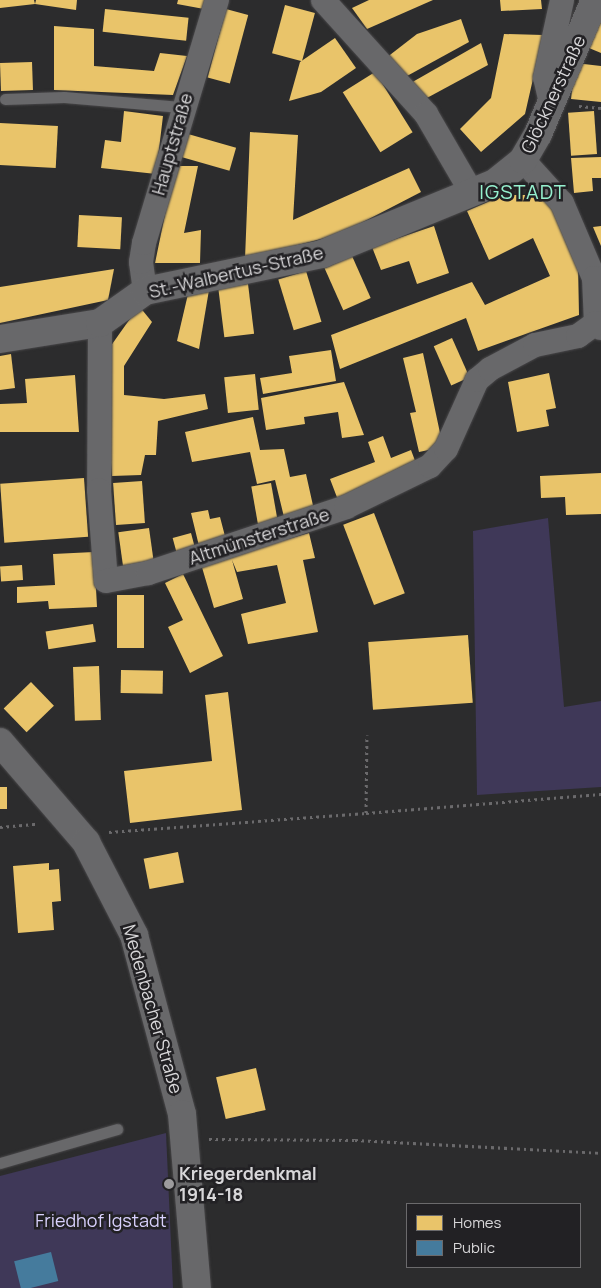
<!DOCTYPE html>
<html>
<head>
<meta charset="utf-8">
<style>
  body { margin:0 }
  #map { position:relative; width:601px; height:1288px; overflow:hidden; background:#2c2c2d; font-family:Manrope,sans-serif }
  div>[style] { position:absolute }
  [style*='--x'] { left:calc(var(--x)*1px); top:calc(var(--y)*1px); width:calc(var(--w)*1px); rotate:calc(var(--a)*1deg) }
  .green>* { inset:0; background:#3f3858 }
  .homes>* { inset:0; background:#e9c46a; transform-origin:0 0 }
  .public>* { inset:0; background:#457b9d; transform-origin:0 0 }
  .path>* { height:3px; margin-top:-1.5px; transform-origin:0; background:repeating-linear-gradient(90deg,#6b6a6c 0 2.5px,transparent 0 6.5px) }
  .roads { filter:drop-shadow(0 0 1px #484749) drop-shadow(0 0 1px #484749) }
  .service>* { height:11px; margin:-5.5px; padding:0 5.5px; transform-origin:5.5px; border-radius:5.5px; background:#68686a }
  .minor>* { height:24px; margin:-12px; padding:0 12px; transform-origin:12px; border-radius:12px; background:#68686a }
  .tertiary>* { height:28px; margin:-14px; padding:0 14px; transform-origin:14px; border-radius:14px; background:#68686a }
  .secondary>* { height:28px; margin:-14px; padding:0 14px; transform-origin:14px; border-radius:14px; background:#68686a }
  .dots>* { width:14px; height:14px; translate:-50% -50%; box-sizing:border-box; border:2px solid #222124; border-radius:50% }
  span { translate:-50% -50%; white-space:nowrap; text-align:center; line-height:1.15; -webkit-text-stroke:5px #222124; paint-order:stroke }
  .street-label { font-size:18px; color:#d8d7d9 }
  .poi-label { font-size:18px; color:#d8d7d9; font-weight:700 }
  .left { translate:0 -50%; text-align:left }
  .park-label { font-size:18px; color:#d9d1fd }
  .quarter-label { font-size:20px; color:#96f1cf; letter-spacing:1px }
  .legend { position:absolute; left:406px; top:1203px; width:175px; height:65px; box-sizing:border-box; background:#222124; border:1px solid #6b6a6c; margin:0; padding:6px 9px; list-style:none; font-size:15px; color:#d8d7d9 }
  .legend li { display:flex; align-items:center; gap:10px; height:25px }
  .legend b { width:25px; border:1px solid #6b6a6c }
</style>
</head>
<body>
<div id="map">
  <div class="green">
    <div style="clip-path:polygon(548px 518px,564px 707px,601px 701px,601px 787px,477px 795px,473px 531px)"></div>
    <div style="clip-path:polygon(166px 1133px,173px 1288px,0 1288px,0 1176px)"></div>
  </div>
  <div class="homes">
    <div style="clip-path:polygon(0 0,34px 0,35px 4px,0 8px)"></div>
    <div style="clip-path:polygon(36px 0,77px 0,76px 10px,35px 4px)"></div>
    <div style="clip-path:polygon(178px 0,205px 0,204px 9px,177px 4px)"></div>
    <div style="clip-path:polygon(369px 0,433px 0,367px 29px,352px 8px)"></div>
    <div style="clip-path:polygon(500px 0,541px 0,542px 9px,501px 11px)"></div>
    <div style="left:285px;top:5px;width:31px;height:50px;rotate:15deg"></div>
    <div style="left:105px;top:9px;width:84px;height:23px;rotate:6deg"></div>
    <div style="left:226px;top:9px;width:23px;height:71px;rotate:15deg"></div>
    <div style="clip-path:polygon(601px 18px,601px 53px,589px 48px)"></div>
    <div style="clip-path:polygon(461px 19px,469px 42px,407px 76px,386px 58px,417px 34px)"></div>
    <div style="clip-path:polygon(54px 26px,94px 29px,94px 66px,154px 71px,160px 53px,187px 56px,173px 95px,54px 90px)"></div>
    <div style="clip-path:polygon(504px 34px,543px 35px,525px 114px,481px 152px,460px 129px,491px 98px)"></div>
    <div style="clip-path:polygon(335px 38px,356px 68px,321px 92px,289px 101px,300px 62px)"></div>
    <div style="clip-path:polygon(481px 43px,488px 65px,425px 99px,409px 84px)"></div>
    <div style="left:32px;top:62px;width:28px;height:32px;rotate:88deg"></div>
    <div style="clip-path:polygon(575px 63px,601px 66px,601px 102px,571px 99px)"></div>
    <div style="left:375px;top:72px;width:71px;height:38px;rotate:58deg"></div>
    <div style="clip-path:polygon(124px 111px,163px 116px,156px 174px,101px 168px,105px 140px,121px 142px)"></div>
    <div style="left:594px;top:111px;width:43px;height:26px;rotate:86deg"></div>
    <div style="left:0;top:123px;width:58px;height:42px;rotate:3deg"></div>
    <div style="clip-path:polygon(250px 132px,298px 135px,293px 220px,409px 168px,421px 192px,340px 234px,245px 259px)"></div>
    <div style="left:188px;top:134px;width:50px;height:24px;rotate:16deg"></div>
    <div style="clip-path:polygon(601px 157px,601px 178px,592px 178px,593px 191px,574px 193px,571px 158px)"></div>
    <div style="clip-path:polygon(175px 166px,198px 166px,184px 233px,201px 230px,200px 263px,155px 263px)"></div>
    <div style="clip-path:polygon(504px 195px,537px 195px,557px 209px,578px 264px,579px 315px,478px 351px,466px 318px,340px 369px,331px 335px,472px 282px,485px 305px,550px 276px,533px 238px,489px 260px,467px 211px)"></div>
    <div style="left:79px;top:215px;width:43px;height:32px;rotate:3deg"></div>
    <div style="clip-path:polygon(434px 226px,449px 273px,417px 284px,409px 261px,381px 270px,372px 247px)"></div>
    <div style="clip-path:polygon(601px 226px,601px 246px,593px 227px)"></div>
    <div style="left:352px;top:256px;width:46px;height:30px;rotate:66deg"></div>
    <div style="clip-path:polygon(114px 269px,108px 300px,0 323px,0 287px)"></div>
    <div style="left:306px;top:271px;width:53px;height:29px;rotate:73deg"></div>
    <div style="left:248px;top:284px;width:50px;height:30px;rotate:83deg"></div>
    <div style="clip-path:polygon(209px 290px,199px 349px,177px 341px,188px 294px)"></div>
    <div style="clip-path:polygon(139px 306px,152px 322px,124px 366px,124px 395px,164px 399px,205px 394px,208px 409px,158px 421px,156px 455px,145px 455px,141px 475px,112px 476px,103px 357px)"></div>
    <div style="left:452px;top:338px;width:43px;height:20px;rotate:66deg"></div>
    <div style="clip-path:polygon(331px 350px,336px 381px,263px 394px,260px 378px,292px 373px,289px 356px)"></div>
    <div style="clip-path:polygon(423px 353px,443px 447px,419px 452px,410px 413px,416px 412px,403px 358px)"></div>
    <div style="clip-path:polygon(11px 354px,15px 388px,0 390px,0 356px)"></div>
    <div style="clip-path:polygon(549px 373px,556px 408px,546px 410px,549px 426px,517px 432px,508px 382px)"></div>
    <div style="left:255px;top:374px;width:36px;height:31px;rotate:84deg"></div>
    <div style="clip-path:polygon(75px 375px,79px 432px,0 432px,0 404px,27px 403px,25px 379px)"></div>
    <div style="clip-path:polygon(344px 382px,364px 435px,342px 438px,338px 412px,304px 417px,305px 424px,266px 430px,261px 398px)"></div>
    <div style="clip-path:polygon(253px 417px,260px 450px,284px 449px,290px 477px,306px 474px,314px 510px,284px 517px,275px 480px,257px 484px,250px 452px,192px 462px,185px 432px)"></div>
    <div style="clip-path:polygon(383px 436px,391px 458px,411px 450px,417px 466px,338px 500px,330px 479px,375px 462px,368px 442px)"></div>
    <div style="clip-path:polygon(601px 473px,601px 514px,566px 515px,565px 497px,541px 498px,540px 476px)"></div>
    <div style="left:84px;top:478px;width:59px;height:84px;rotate:86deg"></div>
    <div style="left:142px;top:481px;width:42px;height:29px;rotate:86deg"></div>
    <div style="left:271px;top:483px;width:41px;height:20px;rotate:80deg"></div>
    <div style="clip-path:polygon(208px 510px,210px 519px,220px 517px,226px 540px,199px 546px,191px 513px)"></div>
    <div style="left:374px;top:513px;width:86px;height:33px;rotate:69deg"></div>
    <div style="left:149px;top:528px;width:37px;height:31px;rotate:82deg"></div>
    <div style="left:191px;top:533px;width:16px;height:19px;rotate:75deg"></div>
    <div style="clip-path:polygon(309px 533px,315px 558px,303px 560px,318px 632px,248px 644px,241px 614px,286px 603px,277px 565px,237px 572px,232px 560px,243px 599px,214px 608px,201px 564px)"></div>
    <div style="clip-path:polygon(94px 552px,97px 607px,49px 609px,48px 601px,17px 603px,17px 587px,55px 585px,53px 554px)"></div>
    <div style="left:22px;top:565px;width:15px;height:22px;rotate:86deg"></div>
    <div style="clip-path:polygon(183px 574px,223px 656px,190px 673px,168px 627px,183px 620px,165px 583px)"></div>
    <div style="left:117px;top:595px;width:27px;height:53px"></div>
    <div style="left:93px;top:624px;width:18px;height:48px;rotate:81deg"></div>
    <div style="left:468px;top:635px;width:68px;height:100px;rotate:86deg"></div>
    <div style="left:99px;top:666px;width:54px;height:26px;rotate:88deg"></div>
    <div style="left:121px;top:670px;width:42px;height:23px;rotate:1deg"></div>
    <div style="left:31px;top:682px;width:33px;height:38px;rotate:46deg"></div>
    <div style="clip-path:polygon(228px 692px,242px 810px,130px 823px,124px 771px,212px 761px,205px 695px)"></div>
    <div style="left:0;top:787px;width:7px;height:22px"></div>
    <div style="left:178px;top:852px;width:31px;height:35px;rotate:79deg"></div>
    <div style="clip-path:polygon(49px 863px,49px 870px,59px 869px,61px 901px,52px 902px,54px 930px,18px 933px,13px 866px)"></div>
    <div style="left:256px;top:1068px;width:43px;height:41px;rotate:77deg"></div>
  </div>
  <div class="public">
    <div style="left:51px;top:1252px;width:30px;height:38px;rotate:76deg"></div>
  </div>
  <div class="path">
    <div style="--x:579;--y:106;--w:22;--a:5"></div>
    <div style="--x:366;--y:813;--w:236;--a:-4.6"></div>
    <div style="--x:0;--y:827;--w:37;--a:-5"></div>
    <div style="--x:109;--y:832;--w:258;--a:-4.2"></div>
    <div style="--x:366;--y:813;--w:78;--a:-89.3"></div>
    <div style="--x:209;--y:1139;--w:146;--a:0.4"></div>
    <div style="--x:355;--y:1140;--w:246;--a:3"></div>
  </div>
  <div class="roads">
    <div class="service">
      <div style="--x:5;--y:99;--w:59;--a:-1.9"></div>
      <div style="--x:64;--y:97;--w:117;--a:4.9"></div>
      <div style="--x:0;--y:1163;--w:122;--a:-16.2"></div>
    </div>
    <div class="minor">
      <div style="--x:323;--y:0;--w:154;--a:47.9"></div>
      <div style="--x:426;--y:114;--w:91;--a:59.8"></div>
      <div style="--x:551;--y:103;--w:26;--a:-103"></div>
      <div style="--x:545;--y:78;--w:80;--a:-77.7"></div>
      <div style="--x:523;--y:160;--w:58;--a:47.8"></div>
      <div style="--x:562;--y:203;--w:82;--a:66.9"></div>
      <div style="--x:594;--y:278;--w:7;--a:8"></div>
      <div style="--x:594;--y:278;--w:45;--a:87.5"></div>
      <div style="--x:596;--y:323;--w:7;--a:45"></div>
      <div style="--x:145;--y:291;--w:29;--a:-98"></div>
      <div style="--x:141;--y:262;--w:19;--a:-81"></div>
      <div style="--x:144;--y:243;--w:254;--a:-73.3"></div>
      <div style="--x:100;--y:323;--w:167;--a:90.3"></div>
      <div style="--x:99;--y:490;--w:91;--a:85.6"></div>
      <div style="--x:106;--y:581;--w:43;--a:-10.8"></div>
      <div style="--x:148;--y:573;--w:209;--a:-18.4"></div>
      <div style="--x:346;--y:507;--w:93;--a:-26"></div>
      <div style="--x:430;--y:466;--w:23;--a:-47"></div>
      <div style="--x:446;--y:449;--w:76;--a:-65.8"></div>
      <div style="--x:477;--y:380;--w:17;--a:-40"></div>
      <div style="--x:490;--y:369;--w:51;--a:-28.1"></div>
      <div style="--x:535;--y:345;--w:44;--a:-11.8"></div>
      <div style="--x:578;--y:336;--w:22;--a:-36"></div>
    </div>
    <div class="tertiary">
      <div style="--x:0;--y:742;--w:132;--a:49.3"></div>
      <div style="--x:86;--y:842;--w:105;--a:62.7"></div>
      <div style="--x:134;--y:935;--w:185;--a:75"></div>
      <div style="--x:182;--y:1114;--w:175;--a:85.1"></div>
    </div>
    <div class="secondary">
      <div style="--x:0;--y:339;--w:101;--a:-9.1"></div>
      <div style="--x:100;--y:323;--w:55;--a:-35.4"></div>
      <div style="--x:145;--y:291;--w:181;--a:-11.8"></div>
      <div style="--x:322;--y:254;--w:187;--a:-22.3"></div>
      <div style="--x:495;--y:183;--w:36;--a:-39"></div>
      <div style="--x:523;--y:160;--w:30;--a:-60"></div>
      <div style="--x:538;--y:134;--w:146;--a:-67"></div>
    </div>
  </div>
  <div class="dots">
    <div style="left:169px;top:1184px;background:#9c9b9d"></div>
  </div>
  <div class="street-label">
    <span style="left:553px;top:94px;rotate:-65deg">Glöcknerstraße</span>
    <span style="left:172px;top:144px;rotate:-74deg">Hauptstraße</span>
    <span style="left:236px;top:272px;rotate:-13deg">St.-Walbertus-Straße</span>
    <span style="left:259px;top:536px;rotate:-18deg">Altmünsterstraße</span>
    <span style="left:153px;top:1009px;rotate:74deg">Medenbacher Straße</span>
  </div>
  <div class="poi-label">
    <span class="left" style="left:179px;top:1184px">Kriegerdenkmal<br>1914-18</span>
  </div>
  <div class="park-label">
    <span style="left:101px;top:1220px">Friedhof Igstadt</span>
  </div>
  <div class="quarter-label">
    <span style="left:523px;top:191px">IGSTADT</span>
  </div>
  <ul class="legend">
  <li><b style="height:14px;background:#e9c46a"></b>Homes</li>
  <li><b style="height:14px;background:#457b9d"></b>Public</li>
  </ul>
</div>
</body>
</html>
